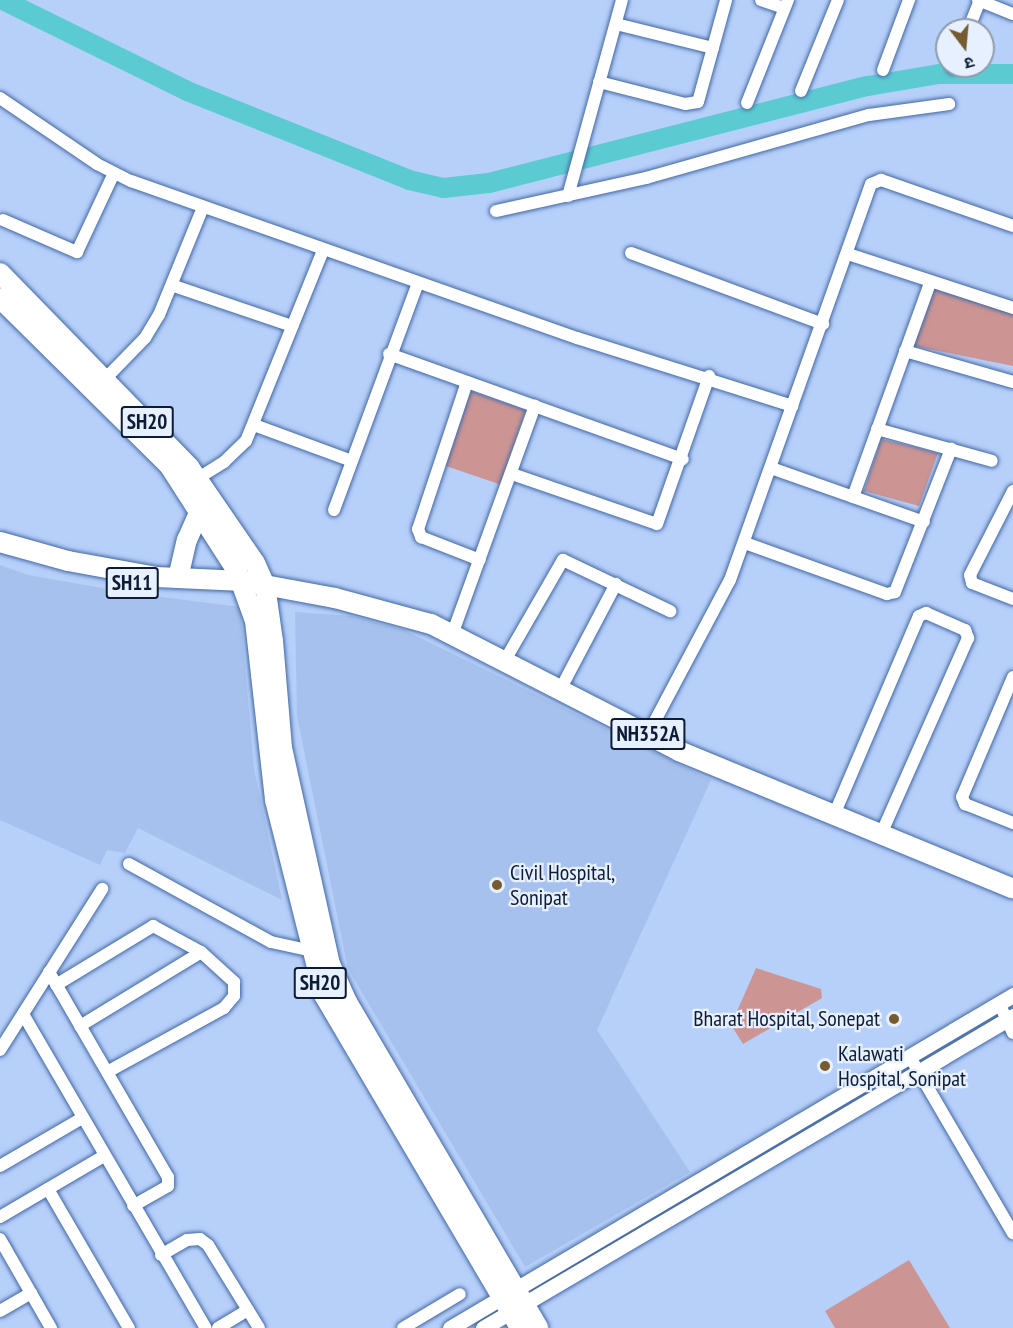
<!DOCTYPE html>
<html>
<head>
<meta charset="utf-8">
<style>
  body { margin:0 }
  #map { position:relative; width:1013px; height:1328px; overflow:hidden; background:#b7d0fa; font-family:"PT Sans Narrow","Noto Sans Devanagari",sans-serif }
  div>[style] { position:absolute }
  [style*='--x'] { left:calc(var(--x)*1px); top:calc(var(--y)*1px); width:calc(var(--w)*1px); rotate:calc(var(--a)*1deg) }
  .built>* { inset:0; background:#a6c1ed }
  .green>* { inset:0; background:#cc9594; transform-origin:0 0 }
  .river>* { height:20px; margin:-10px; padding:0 10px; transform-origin:10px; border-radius:10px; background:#5ccbd1 }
  .roads { filter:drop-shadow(0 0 2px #4268a5) drop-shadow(0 0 2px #4268a5) }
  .minor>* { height:12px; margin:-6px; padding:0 6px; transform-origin:6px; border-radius:6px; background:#fff }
  .tertiary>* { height:15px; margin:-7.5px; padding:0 7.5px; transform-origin:7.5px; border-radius:7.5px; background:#fff }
  .primary>* { height:20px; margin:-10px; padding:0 10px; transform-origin:10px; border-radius:10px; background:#fff }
  .trunk>* { height:20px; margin:-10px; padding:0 10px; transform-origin:10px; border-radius:10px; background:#fff }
  .dots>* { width:16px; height:16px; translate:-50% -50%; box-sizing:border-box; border:3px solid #e7f0ff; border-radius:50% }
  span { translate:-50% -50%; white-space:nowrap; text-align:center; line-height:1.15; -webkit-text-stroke:4.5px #e7f0ff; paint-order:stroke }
  .shield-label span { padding:2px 4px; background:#e7f0ff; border:2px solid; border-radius:4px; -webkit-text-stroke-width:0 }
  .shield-label { font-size:21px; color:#0d1c35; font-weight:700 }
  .poi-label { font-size:22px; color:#0d1c35 }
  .left { translate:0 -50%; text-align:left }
  .right { translate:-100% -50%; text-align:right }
  .north { position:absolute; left:935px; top:18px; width:60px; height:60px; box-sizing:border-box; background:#e7f0ff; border:2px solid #909bae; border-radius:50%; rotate:164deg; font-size:16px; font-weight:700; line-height:24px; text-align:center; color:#0d1c35 }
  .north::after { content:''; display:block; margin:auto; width:21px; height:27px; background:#755b2d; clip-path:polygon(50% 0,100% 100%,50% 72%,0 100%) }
</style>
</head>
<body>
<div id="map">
  <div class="built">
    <div style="clip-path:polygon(0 565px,28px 575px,130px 593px,240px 607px,254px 769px,282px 900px,138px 828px,125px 853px,107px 850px,100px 865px,0 820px)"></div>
    <div style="clip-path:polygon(295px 612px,352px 616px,404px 630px,711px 780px,597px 1030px,690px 1172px,525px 1267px,348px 969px,297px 716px)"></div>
  </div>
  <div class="green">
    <div style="clip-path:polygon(934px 289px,1013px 313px,1013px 366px,914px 346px)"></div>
    <div style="left:471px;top:391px;width:58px;height:79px;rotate:19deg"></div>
    <div style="clip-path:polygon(881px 439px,938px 453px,919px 506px,864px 491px)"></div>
    <div style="clip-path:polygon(756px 968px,821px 989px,822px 998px,743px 1044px,731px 1025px)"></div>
    <div style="clip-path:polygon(909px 1260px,950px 1328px,835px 1328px,825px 1311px)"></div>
  </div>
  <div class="river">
    <div style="--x:3;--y:0;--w:205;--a:26.3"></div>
    <div style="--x:187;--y:91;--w:239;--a:21.8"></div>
    <div style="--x:409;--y:180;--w:35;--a:13"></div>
    <div style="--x:443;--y:188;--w:46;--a:-6.2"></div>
    <div style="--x:489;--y:183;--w:391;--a:-14.4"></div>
    <div style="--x:868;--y:86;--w:72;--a:-9.6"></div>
    <div style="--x:939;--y:74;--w:74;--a:0"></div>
  </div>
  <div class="roads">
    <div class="minor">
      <div style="--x:761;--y:0;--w:24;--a:19"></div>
      <div style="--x:978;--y:0;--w:38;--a:22"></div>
      <div style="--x:616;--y:24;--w:100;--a:13.9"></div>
      <div style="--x:968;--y:30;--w:32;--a:-68"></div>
      <div style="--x:953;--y:68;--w:2;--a:-63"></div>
      <div style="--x:883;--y:70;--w:75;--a:-69.6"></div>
      <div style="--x:599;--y:82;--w:89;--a:14.3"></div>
      <div style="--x:685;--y:104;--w:13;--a:-9"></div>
      <div style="--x:698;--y:102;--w:106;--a:-74.6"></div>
      <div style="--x:801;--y:91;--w:98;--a:-67.9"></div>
      <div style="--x:0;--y:98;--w:117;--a:34.2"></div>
      <div style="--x:97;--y:164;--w:38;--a:27"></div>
      <div style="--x:131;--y:181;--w:473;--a:19.4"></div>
      <div style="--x:577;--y:338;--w:226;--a:17.5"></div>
      <div style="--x:747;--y:103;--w:111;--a:-68.3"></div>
      <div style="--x:568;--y:196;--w:203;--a:-74.6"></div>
      <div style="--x:496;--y:211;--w:154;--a:-12.4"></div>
      <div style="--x:646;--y:178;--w:232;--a:-15.8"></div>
      <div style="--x:869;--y:115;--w:81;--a:-7.8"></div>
      <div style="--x:3;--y:220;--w:81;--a:23.4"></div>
      <div style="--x:77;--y:252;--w:87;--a:-64.9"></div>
      <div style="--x:631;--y:253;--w:205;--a:20.3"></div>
      <div style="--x:848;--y:254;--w:174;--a:18.1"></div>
      <div style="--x:174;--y:286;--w:125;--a:18.7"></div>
      <div style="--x:905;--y:351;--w:112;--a:16"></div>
      <div style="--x:389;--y:354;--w:312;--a:19.7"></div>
      <div style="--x:106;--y:378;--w:56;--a:-45.7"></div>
      <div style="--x:145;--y:338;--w:27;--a:-59"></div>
      <div style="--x:159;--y:315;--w:117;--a:-67.8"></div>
      <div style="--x:467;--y:382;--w:155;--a:108.4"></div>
      <div style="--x:418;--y:529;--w:9;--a:69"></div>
      <div style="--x:421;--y:537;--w:63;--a:21.3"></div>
      <div style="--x:254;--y:425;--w:104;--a:20.2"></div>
      <div style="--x:877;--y:429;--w:119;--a:15.5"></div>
      <div style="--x:771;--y:468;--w:162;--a:19.4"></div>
      <div style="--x:512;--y:474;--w:153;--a:19"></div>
      <div style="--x:657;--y:524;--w:157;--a:-70.6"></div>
      <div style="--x:192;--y:482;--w:38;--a:-32"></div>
      <div style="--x:224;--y:462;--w:30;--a:-44"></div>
      <div style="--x:246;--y:441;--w:206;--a:-68"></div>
      <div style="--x:1013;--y:491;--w:94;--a:117.1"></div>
      <div style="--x:970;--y:575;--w:8;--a:76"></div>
      <div style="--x:972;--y:583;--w:44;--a:21.3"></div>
      <div style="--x:853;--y:497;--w:227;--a:-70.2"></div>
      <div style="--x:334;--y:510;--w:242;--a:-69.7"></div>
      <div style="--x:745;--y:543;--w:151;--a:19.8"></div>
      <div style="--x:887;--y:594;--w:8;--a:-14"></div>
      <div style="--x:895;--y:592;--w:154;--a:-68.6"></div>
      <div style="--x:452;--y:635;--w:244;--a:-70.1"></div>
      <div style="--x:504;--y:662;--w:118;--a:-60"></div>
      <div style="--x:563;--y:560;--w:119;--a:25.5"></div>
      <div style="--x:1013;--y:677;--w:130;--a:113"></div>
      <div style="--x:962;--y:797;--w:8;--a:67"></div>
      <div style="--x:965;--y:804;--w:52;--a:21.6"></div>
      <div style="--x:560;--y:690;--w:120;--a:-62.2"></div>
      <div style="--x:648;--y:734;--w:174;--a:-62"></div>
      <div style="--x:730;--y:580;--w:420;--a:-70.4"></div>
      <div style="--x:871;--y:184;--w:11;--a:-22"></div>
      <div style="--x:881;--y:180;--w:140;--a:19.2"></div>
      <div style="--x:834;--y:815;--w:216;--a:-66.9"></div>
      <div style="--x:919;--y:616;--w:8;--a:-23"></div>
      <div style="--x:926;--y:613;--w:43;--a:23.6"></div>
      <div style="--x:965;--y:630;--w:9;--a:69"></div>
      <div style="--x:968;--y:638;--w:214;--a:113.9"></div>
      <div style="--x:129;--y:864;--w:162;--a:28.8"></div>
      <div style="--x:271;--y:942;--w:47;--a:12.3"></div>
      <div style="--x:49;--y:972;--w:237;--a:59.9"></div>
      <div style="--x:168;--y:1177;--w:9;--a:90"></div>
      <div style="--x:168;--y:1186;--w:40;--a:150.3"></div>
      <div style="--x:56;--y:985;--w:114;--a:-31.3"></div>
      <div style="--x:153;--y:926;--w:55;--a:28.4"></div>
      <div style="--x:201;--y:952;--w:45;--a:42.3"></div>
      <div style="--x:234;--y:982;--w:14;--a:90"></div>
      <div style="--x:234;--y:996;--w:16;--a:130"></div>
      <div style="--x:224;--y:1008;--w:133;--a:151.3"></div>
      <div style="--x:999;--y:1003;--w:33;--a:65"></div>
      <div style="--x:23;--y:1014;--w:363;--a:59.8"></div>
      <div style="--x:80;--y:1026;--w:142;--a:-31.4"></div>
      <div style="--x:0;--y:1050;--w:191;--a:-57.6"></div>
      <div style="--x:910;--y:1057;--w:204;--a:59.7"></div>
      <div style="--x:0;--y:1166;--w:95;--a:-30.3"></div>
      <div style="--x:48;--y:1189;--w:161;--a:59.8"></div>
      <div style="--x:0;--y:1217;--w:121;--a:-30.4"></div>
      <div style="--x:0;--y:1239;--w:103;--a:60.2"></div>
      <div style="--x:161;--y:1255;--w:30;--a:-30"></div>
      <div style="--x:187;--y:1240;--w:13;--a:-4"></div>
      <div style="--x:200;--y:1239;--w:10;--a:37"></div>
      <div style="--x:208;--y:1245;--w:97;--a:58.4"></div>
      <div style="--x:0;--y:1311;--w:36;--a:-30"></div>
      <div style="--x:218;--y:1328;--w:35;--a:-31"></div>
      <div style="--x:403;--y:1328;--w:66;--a:-30.8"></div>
    </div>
    <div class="tertiary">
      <div style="--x:450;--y:1328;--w:654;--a:-30.6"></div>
      <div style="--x:483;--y:1328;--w:615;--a:-30.48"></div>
    </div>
    <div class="primary">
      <div style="--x:0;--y:273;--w:271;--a:45.7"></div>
      <div style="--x:189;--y:467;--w:116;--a:55.5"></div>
      <div style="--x:255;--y:563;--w:24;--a:66"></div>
      <div style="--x:265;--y:585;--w:57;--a:81.9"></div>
      <div style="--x:273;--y:641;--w:107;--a:85.2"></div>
      <div style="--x:282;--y:748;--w:221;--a:77.5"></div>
      <div style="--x:330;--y:964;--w:42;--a:65.9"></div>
      <div style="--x:347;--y:1002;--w:378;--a:59.6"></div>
      <div style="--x:0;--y:298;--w:238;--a:44.7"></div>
      <div style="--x:169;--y:465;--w:126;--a:57.3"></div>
      <div style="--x:237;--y:571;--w:53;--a:70.2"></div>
      <div style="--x:255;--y:621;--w:180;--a:83.6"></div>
      <div style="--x:275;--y:800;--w:201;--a:75.9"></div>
      <div style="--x:324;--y:995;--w:386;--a:59.5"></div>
      <div style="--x:178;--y:578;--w:39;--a:-77"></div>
      <div style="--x:187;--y:540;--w:34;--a:-66"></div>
    </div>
    <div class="trunk">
      <div style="--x:0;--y:542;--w:71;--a:15.6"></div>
      <div style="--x:68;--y:561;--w:89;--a:10.3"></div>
      <div style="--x:156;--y:577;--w:87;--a:2.6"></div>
      <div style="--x:243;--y:581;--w:94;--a:10.5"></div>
      <div style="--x:335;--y:598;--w:99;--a:15.2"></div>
      <div style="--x:431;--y:624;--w:279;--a:27.1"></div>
      <div style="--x:679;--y:751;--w:361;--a:22.4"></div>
    </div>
  </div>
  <div class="dots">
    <div style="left:497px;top:885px;background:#755b2d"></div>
    <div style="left:894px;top:1019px;background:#755b2d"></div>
    <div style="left:825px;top:1066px;background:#755b2d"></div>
  </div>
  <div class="shield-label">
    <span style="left:147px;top:422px">SH20</span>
    <span style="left:132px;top:583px">SH11</span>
    <span style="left:648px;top:734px">NH352A</span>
    <span style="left:320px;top:983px">SH20</span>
  </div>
  <div class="poi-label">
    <span class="left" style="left:510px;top:885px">Civil Hospital,<br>Sonipat</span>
    <span class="right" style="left:880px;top:1019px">Bharat Hospital, Sonepat</span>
    <span class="left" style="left:838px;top:1066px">Kalawati<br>Hospital, Sonipat</span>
  </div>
  <div class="north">उ</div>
</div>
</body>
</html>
